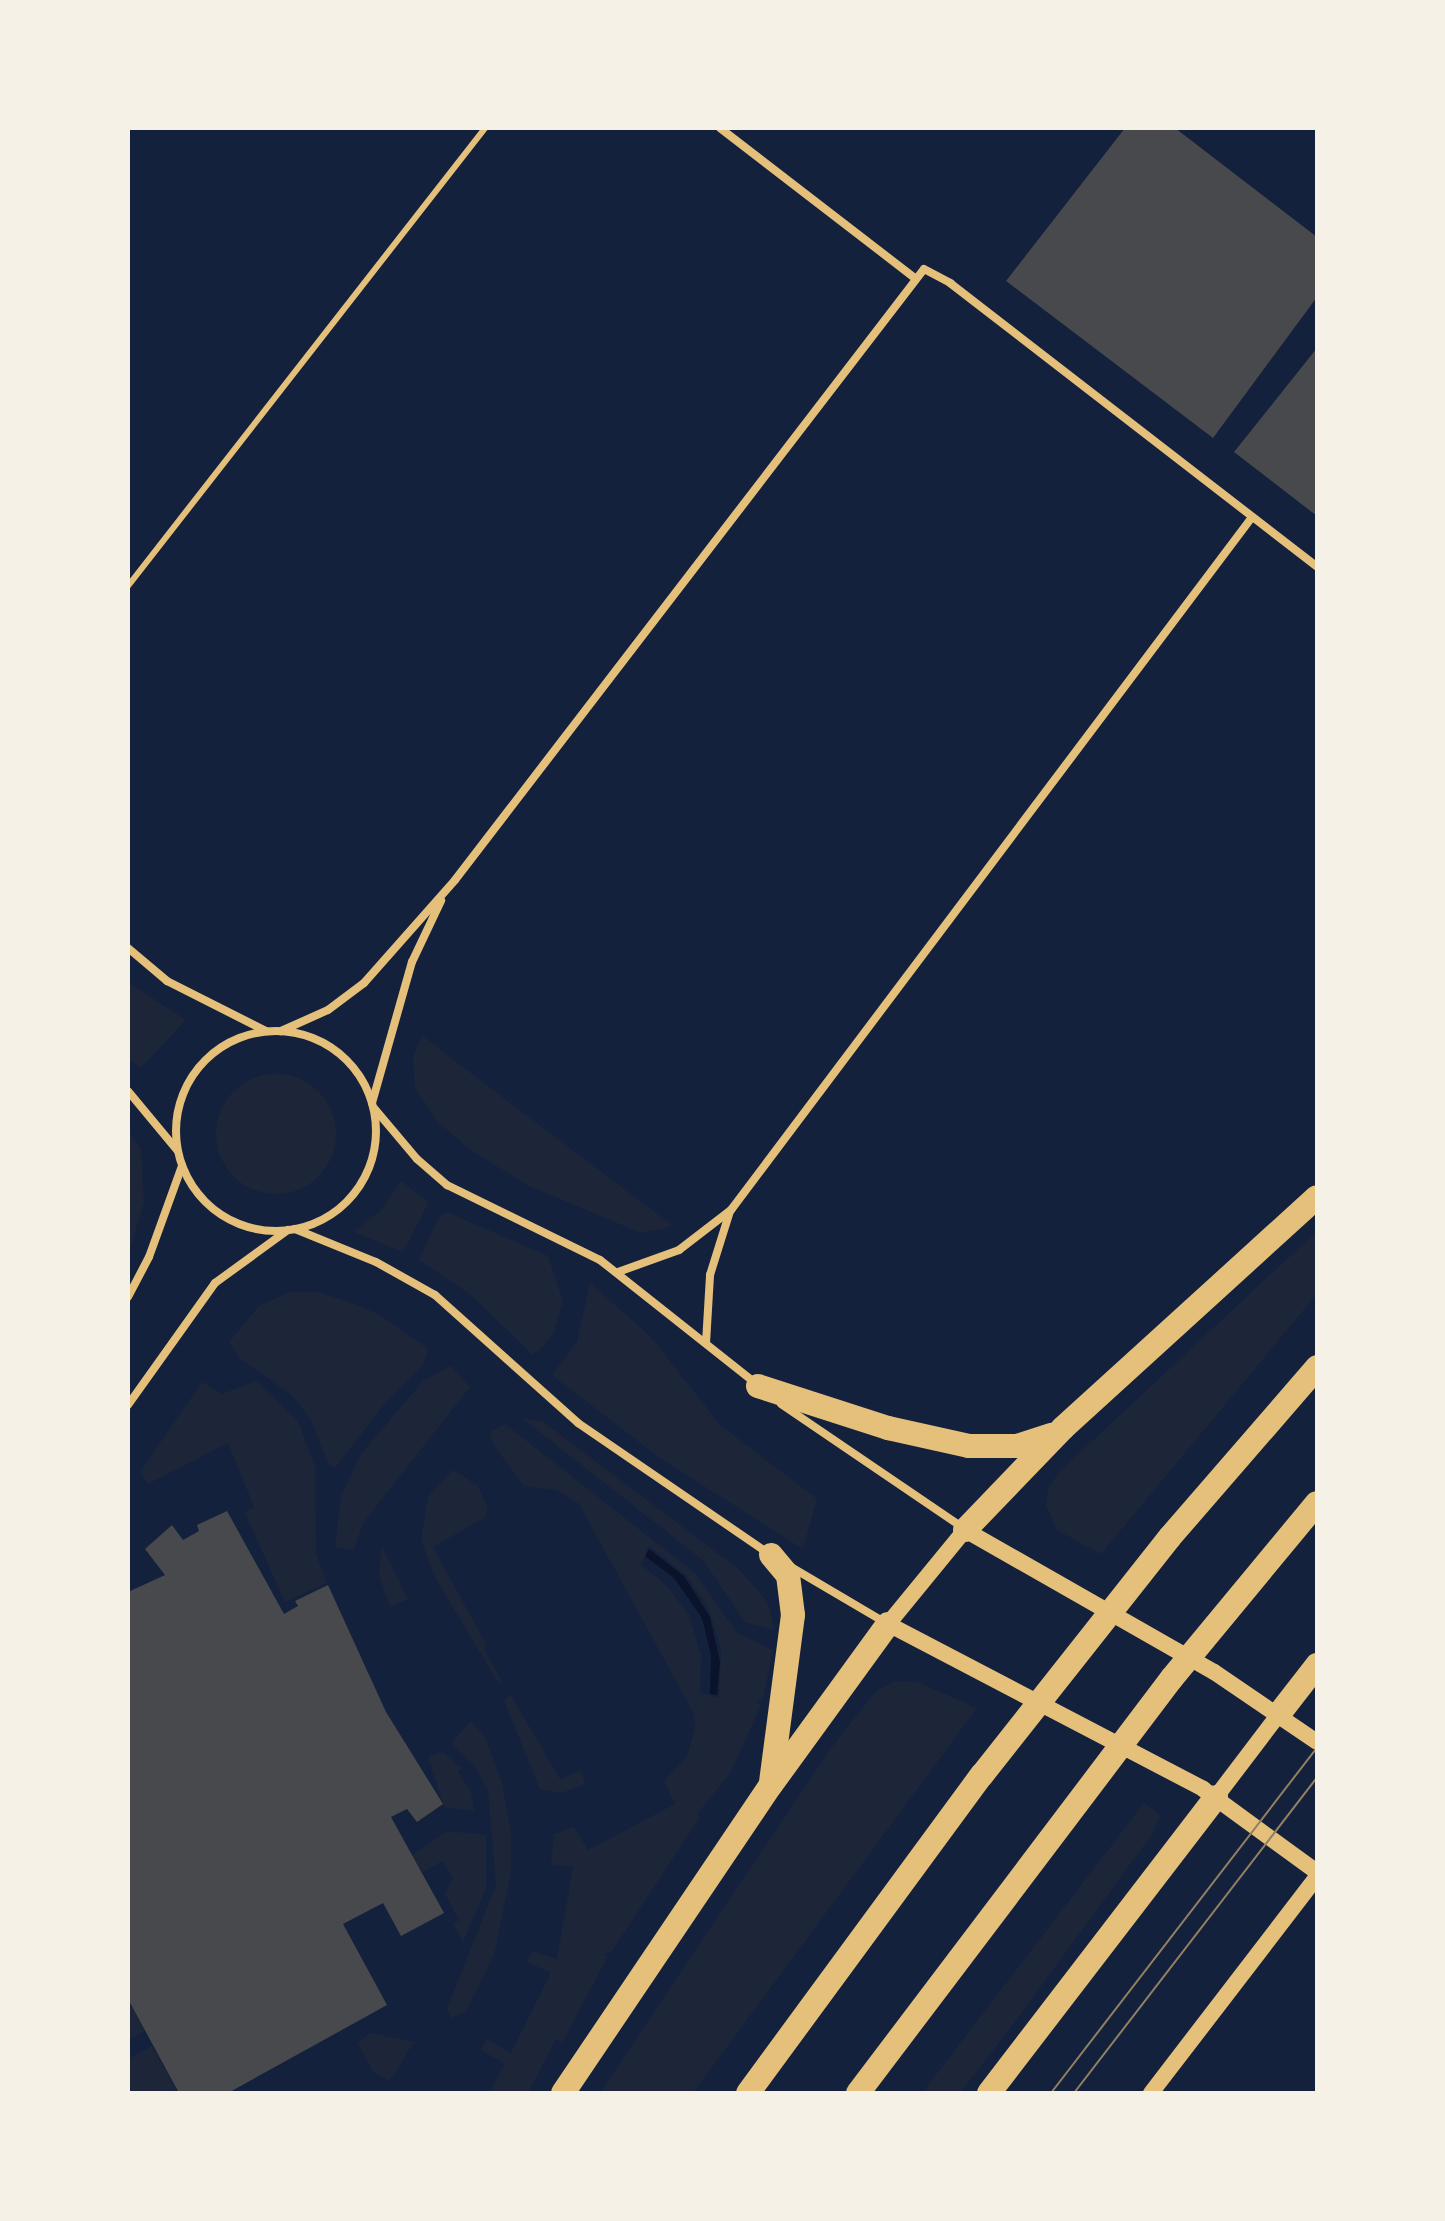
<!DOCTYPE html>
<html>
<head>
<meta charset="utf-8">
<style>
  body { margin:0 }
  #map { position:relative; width:1445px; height:2221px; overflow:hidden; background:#14213d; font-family:"Fira Sans Condensed",sans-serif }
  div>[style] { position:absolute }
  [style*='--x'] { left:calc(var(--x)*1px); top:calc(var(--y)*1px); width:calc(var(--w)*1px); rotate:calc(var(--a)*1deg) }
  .green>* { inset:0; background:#1d2539 }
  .round { border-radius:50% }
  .water>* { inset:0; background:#0b132b }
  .building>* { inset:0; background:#48494c }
  .service>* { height:6px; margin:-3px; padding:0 3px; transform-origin:3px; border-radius:3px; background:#e5c07b }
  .minor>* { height:8px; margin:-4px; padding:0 4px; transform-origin:4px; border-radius:4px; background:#e5c07b }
  .minor>.ring { margin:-4px; padding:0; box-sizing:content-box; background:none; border:8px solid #e5c07b; border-radius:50% }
  .secondary>* { height:16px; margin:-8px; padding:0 8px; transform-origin:8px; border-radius:8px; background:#e5c07b }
  .motorway>* { height:24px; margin:-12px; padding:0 12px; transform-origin:12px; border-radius:12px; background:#e5c07b }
  .tram>* { height:2px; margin:-1px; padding:0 1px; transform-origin:1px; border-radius:1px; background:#918062 }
  span { translate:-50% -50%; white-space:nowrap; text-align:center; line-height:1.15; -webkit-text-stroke:6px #f6f1e7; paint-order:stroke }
  .frame { position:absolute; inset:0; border:130px solid #f6f1e7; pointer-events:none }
</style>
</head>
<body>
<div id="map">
  <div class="green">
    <div style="clip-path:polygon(128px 982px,186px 1020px,141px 1068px,128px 1059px)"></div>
    <div style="clip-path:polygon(422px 1035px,443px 1052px,673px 1226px,641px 1233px,527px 1185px,468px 1148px,438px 1122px,415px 1088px,413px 1058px)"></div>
    <div class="round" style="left:216px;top:1074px;width:120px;height:120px"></div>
    <div style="clip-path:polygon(128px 1130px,141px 1149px,144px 1203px,128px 1255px)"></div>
    <div style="clip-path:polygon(401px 1181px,429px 1202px,403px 1252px,354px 1232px,383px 1208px)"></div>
    <div style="clip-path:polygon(447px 1212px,548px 1256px,563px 1301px,553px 1334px,541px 1349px,532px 1354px,471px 1295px,419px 1260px,439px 1217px)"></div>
    <div style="clip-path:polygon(1317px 1231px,1317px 1294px,1101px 1554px,1057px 1530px,1046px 1505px,1048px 1488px,1059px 1472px)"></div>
    <div style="clip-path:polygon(590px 1283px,651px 1337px,720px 1425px,817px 1499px,803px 1549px,660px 1458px,552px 1375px,577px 1342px)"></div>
    <div style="clip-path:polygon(290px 1292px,318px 1292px,352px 1303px,380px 1315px,428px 1349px,424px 1364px,385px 1403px,335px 1468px,328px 1464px,312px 1422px,293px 1396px,238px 1357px,229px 1342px,259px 1306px)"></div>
    <div style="clip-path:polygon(451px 1366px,470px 1387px,363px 1523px,354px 1550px,335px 1547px,341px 1496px,361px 1454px,423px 1381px)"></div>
    <div style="clip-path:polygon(256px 1381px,298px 1421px,315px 1467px,316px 1554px,327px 1583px,285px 1602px,245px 1513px,254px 1507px,228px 1443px,148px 1484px,140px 1472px,202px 1382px,222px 1394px)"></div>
    <div style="clip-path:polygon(523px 1419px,542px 1421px,742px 1572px,768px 1603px,774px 1630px,745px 1622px,704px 1561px)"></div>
    <div style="clip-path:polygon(evenodd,505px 1424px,696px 1574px,737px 1633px,773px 1650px,763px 1698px,757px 1703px,761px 1705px,731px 1772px,697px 1814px,700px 1817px,612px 1951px,604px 1954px,607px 1958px,562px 2043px,556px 2039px,528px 2093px,489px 2093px,505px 2064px,481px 2050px,487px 2039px,511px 2053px,551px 1973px,527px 1962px,532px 1951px,557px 1959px,573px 1867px,551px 1865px,554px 1834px,574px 1827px,588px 1850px,675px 1804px,664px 1781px,687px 1757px,695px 1727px,693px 1712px,579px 1504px,557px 1490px,524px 1486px,492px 1443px,490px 1432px,505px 1424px,649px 1546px,687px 1576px,709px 1609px,721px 1649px,719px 1698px,700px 1692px,701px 1656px,689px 1615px,667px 1586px,641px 1565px,649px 1546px)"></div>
    <div style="clip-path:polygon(453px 1470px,478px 1486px,488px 1509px,484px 1518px,433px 1547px,487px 1646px,484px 1648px,502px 1682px,499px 1684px,436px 1579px,421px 1540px,428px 1497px)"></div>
    <div style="clip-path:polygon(382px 1546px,408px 1599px,390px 1607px,379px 1574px)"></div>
    <div style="clip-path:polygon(895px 1681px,917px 1682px,977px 1708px,693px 2093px,600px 2093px,828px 1752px,875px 1692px)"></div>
    <div style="clip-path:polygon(511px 1695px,560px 1779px,581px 1770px,585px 1784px,561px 1793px,540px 1789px,504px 1701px)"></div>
    <div style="clip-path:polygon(471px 1721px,485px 1737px,502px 1783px,511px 1833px,511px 1872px,494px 1955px,466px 2011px,451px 2018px,447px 2009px,496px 1885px,488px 1790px,473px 1764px,451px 1743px)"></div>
    <div style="clip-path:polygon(443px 1752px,461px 1768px,458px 1772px,471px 1792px,474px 1811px,444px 1807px,428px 1756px)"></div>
    <div style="clip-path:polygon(1144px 1803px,1160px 1815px,1153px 1833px,1014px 2023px,960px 2093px,922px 2093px)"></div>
    <div style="clip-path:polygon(447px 1831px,486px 1835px,486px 1888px,463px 1942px,453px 1924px,459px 1920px,445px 1894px,453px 1878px,442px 1861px,422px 1873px,412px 1855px)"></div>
    <div style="clip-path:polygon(128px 1999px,145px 2031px,128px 2040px)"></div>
    <div style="clip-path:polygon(370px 2033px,414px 2042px,390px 2081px,373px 2072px,358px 2043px)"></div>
    <div style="clip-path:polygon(152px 2046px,178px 2093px,128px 2093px,128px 2059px)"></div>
  </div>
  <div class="water">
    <div style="clip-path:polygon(649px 1549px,684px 1576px,710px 1617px,720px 1662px,717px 1695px,710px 1694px,711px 1655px,702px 1618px,674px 1578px,645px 1556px)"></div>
  </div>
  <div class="building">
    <div style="clip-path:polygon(1125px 128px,1175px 128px,1317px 237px,1317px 297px,1213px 438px,1006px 281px)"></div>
    <div style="clip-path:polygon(1317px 348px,1317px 516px,1234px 452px)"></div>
    <div style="clip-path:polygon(227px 1511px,284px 1614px,298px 1606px,295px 1601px,328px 1585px,386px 1712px,443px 1804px,417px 1822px,407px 1809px,391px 1817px,444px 1913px,401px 1936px,383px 1903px,343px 1924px,387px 2005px,228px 2093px,179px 2093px,128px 1999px,128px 1592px,165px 1575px,145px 1549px,172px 1525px,183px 1540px,199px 1531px,197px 1525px)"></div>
  </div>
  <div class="service">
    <div style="--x:128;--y:586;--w:581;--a:-52.06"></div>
  </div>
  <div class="minor">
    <div style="--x:720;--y:128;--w:247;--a:37.6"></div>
    <div style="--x:128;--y:948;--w:51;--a:40.2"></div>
    <div style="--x:167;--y:981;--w:111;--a:26.8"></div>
    <div style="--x:281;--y:1031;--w:51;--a:-24.1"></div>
    <div style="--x:328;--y:1010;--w:45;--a:-36.9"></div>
    <div style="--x:364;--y:983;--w:137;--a:-48.5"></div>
    <div style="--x:455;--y:880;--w:770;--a:-52.49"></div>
    <div style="--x:924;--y:269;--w:30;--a:28"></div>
    <div style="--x:950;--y:283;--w:464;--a:37.7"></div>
    <div class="ring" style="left:176px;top:1031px;width:192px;height:192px"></div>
    <div style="--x:128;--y:1091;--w:77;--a:50.3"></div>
    <div style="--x:372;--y:1103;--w:147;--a:-74.2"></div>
    <div style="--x:412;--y:962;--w:68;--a:-64.6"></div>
    <div style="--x:374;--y:1108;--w:67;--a:49.9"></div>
    <div style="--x:417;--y:1159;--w:40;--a:41"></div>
    <div style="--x:447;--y:1185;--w:170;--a:26.1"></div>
    <div style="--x:600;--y:1260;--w:198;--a:38.4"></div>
    <div style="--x:295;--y:1229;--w:87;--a:22.2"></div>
    <div style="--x:376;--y:1262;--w:68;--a:29.2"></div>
    <div style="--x:435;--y:1295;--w:192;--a:41.8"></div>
    <div style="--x:578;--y:1423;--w:232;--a:34.4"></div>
    <div style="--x:618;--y:1272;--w:65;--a:-19.8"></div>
    <div style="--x:679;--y:1250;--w:66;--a:-37.6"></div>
    <div style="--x:731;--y:1210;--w:867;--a:-53.06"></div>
    <div style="--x:128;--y:1297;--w:45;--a:-62.3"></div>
    <div style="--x:149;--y:1257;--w:97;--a:-70.1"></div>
    <div style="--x:706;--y:1343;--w:68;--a:-86.6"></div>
    <div style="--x:710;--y:1275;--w:67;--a:-72.6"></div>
    <div style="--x:781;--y:1404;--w:222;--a:34.2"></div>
    <div style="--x:128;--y:1405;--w:150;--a:-54.5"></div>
    <div style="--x:215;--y:1283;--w:90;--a:-36"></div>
    <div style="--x:791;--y:1567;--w:110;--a:30.5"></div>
  </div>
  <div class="secondary">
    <div style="--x:1317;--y:1742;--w:125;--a:-145.8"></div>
    <div style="--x:1214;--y:1672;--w:287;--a:-150.3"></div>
    <div style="--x:965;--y:1530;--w:122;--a:129.3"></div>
    <div style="--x:888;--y:1624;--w:356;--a:27.6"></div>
    <div style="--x:1203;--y:1789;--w:141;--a:36.1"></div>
    <div style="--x:1216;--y:1797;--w:104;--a:-52.8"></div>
    <div style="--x:1151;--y:2093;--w:272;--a:-52.5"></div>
  </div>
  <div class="motorway">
    <div style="--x:758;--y:1386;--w:137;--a:17.9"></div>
    <div style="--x:888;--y:1428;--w:83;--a:12.5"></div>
    <div style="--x:969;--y:1446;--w:48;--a:0"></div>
    <div style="--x:1017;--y:1446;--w:36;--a:-18"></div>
    <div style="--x:965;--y:1530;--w:141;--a:-46.1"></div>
    <div style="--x:1063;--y:1428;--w:343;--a:-42.3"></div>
    <div style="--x:771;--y:1555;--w:26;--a:50"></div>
    <div style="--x:788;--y:1575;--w:40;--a:82.9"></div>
    <div style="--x:793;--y:1615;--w:169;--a:97.5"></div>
    <div style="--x:1279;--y:1714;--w:62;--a:-52.2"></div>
    <div style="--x:563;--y:2093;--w:372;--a:-56"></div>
    <div style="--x:771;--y:1785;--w:199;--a:-54"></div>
    <div style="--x:748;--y:2093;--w:395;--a:-53.7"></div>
    <div style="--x:982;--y:1775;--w:303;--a:-51.7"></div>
    <div style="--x:1170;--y:1537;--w:225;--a:-49.1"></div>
    <div style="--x:858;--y:2093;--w:520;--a:-52.89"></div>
    <div style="--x:1172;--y:1678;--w:227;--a:-50.4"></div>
    <div style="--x:989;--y:2093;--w:373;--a:-52.5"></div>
  </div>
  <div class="tram">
    <div style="--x:1051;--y:2093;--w:436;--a:-52.4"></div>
    <div style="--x:1074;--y:2093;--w:398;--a:-52.4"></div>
  </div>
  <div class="frame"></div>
</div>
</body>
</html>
